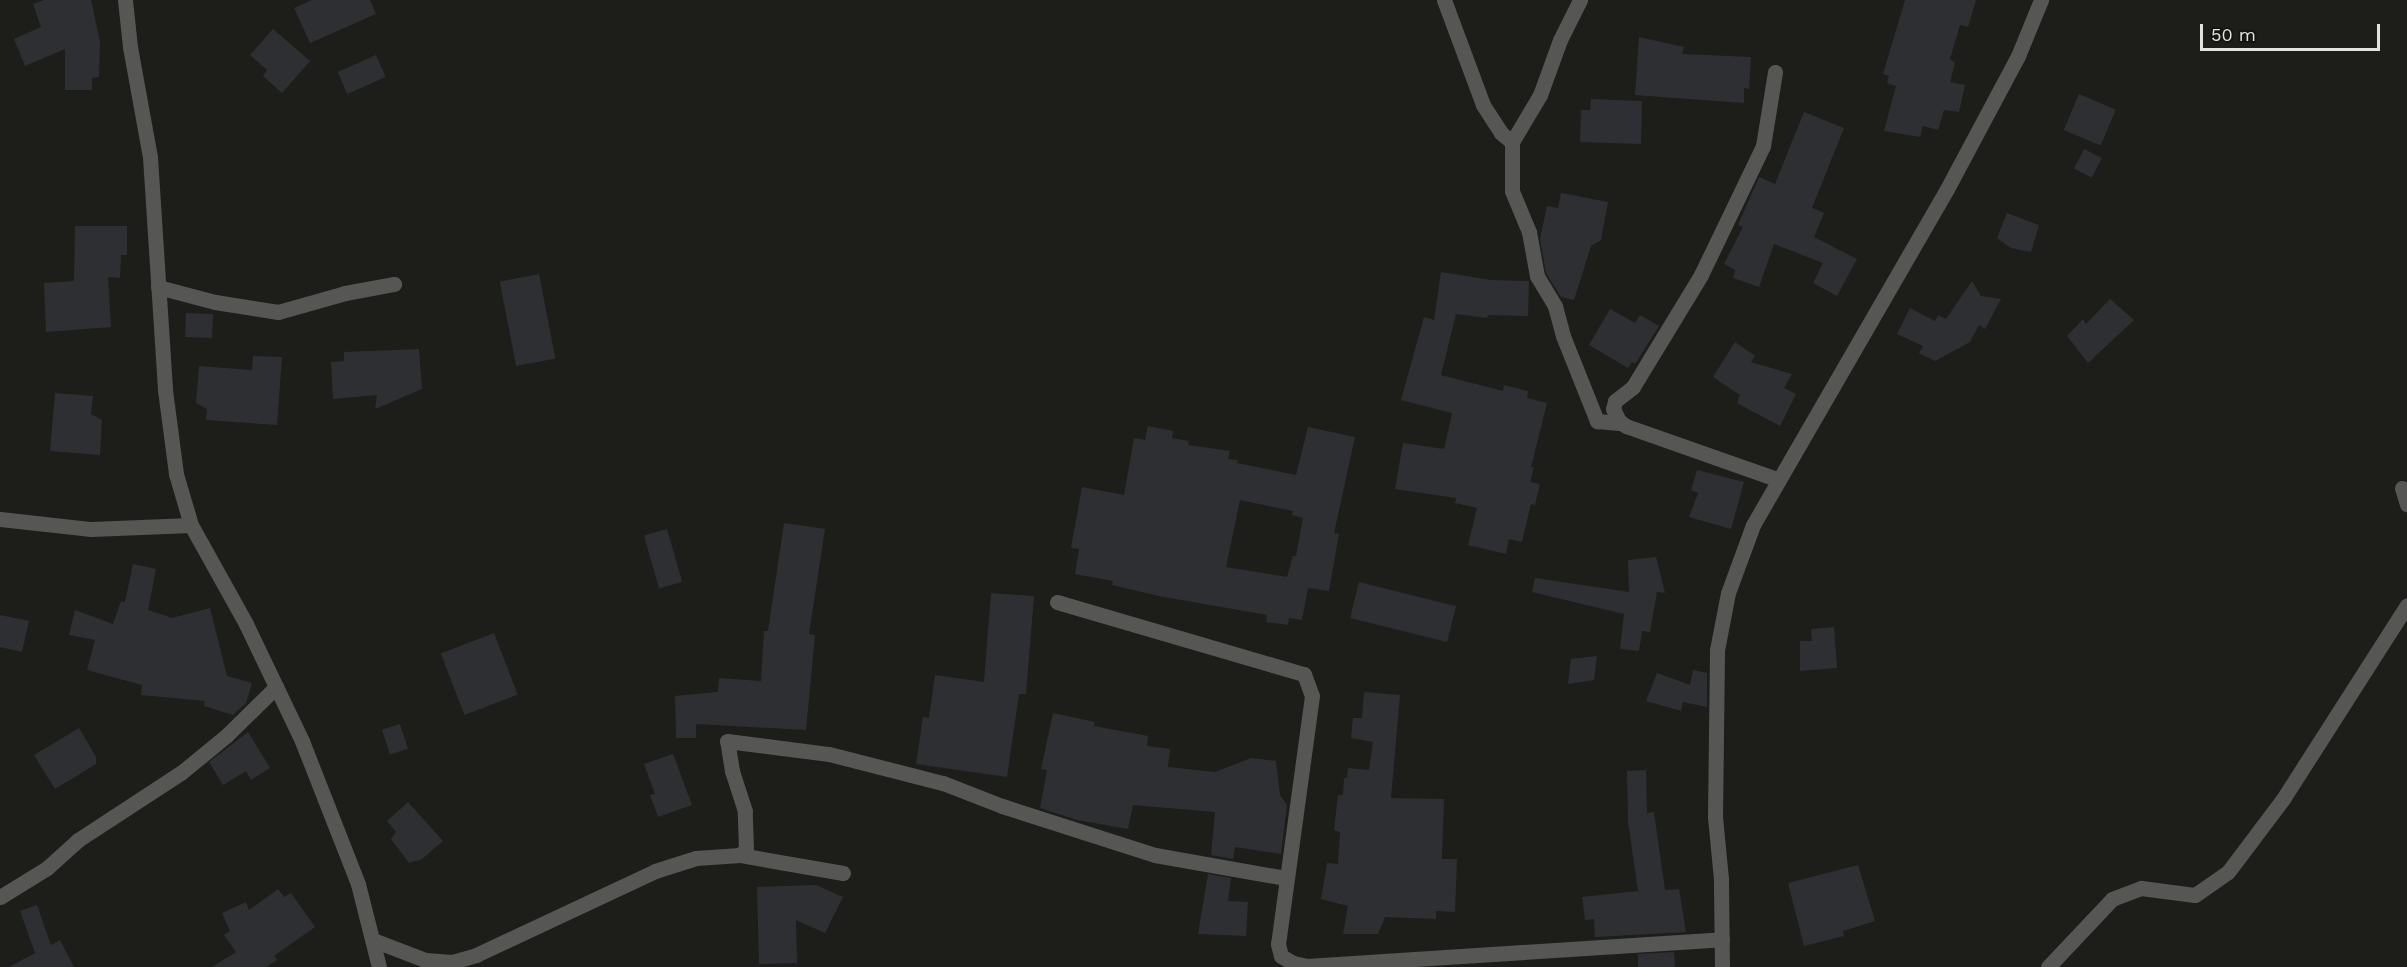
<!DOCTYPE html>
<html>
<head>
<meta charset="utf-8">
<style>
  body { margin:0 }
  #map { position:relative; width:2407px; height:967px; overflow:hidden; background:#1d1e1a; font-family:"Work Sans",sans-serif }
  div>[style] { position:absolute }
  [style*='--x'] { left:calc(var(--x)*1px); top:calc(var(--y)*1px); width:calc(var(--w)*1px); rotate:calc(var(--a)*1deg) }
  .building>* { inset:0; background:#2e2f32; transform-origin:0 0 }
  .street>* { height:15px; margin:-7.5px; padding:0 7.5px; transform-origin:7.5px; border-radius:7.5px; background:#565755 }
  span { translate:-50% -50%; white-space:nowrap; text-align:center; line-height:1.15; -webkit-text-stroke:5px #141511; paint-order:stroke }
  .scale { position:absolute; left:2200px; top:24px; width:180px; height:27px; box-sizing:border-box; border:3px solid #e2e3e1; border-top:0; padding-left:8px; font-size:18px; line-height:21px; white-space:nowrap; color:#e2e3e1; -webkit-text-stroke:4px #141511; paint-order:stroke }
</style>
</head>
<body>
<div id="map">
  <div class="building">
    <div style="clip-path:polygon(44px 0,91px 0,100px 41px,99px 77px,92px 78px,92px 90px,65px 90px,65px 49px,25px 66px,14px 39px,41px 27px,33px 4px)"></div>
    <div style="clip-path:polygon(312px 0,370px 0,376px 14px,310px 43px,294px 8px)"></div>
    <div style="clip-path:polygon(1905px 0,1976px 0,1968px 27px,1960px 25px,1950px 59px,1955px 63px,1950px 82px,1965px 85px,1959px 112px,1944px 110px,1938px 130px,1923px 126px,1920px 137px,1884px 131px,1896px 86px,1887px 83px,1889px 76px,1883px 74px)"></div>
    <div style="clip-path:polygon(273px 29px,310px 61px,282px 93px,263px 76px,267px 70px,250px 55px)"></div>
    <div style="clip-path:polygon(1639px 37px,1684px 47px,1682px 54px,1751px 57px,1749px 89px,1744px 88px,1744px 103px,1635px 95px)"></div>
    <div style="left:376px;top:55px;width:24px;height:42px;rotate:66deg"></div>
    <div style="left:2079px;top:94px;width:40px;height:39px;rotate:23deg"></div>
    <div style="clip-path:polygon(1591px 99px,1642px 101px,1641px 144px,1580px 142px,1581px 110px,1590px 110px)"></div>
    <div style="clip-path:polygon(1804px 112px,1844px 128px,1812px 208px,1824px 213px,1814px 237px,1857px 259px,1837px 296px,1813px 283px,1823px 263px,1774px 244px,1759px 287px,1733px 278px,1735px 270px,1724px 264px,1743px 227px,1738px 225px,1759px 177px,1775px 184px)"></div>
    <div style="left:2084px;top:149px;width:20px;height:22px;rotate:27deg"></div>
    <div style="clip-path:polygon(1561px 193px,1608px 202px,1601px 240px,1591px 246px,1574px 300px,1561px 297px,1546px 273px,1540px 239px,1547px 206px,1558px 208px)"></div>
    <div style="clip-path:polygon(2007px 213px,2039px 225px,2031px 252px,2011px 248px,1997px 238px)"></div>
    <div style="clip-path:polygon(75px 226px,127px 226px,127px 255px,121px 255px,120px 278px,108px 277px,111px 327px,46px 332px,44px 283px,74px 281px)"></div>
    <div style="clip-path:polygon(1441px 272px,1491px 280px,1529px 281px,1528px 316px,1488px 315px,1487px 318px,1456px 314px,1441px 375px,1503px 391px,1504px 385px,1528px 391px,1527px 398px,1547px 403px,1531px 467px,1534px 467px,1530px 482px,1540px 484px,1535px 505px,1531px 504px,1522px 542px,1509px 539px,1506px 554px,1468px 545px,1477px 508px,1455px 503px,1456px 498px,1395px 489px,1403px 443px,1444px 449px,1452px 413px,1401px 400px,1424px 317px,1434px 320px)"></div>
    <div style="left:539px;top:274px;width:86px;height:40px;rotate:79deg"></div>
    <div style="clip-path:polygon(1972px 281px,1981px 296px,2001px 299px,1985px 329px,1979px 325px,1970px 342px,1935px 361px,1919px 353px,1923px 346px,1897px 334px,1910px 308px,1935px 321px,1938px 315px,1946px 319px)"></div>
    <div style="clip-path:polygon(2110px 299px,2134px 320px,2088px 363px,2067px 336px,2083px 319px,2086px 324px)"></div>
    <div style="clip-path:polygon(1610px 309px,1635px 323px,1640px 315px,1659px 326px,1635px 364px,1632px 362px,1628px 368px,1589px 345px)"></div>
    <div style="left:186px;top:313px;width:27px;height:24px;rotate:2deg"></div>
    <div style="clip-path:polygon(1735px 342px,1755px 356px,1751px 362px,1792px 374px,1784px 388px,1796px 394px,1780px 426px,1737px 403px,1740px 395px,1713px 377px)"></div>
    <div style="clip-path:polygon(419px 349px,422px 389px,375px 409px,377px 395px,333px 399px,331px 362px,344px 361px,344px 352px)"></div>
    <div style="clip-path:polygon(253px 356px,282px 357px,277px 425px,206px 420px,207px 409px,196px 403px,199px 366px,252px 370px)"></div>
    <div style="clip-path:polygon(55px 393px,93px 396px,91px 414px,102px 420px,100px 455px,50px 451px)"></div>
    <div style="clip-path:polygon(evenodd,1148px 426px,1173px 431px,1172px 438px,1189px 441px,1188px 445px,1230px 451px,1228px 459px,1238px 460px,1237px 463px,1296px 475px,1308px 427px,1355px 437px,1334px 533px,1339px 534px,1329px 591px,1308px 588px,1302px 620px,1289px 618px,1288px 625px,1266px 622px,1267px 615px,1159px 596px,1112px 585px,1113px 581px,1075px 574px,1079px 549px,1071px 548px,1082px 487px,1124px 495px,1134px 438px,1145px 440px,1148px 426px,1240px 500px,1293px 511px,1292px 515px,1303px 518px,1296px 556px,1293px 556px,1287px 577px,1226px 567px,1240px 500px)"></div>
    <div style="clip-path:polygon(1697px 470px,1744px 482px,1731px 529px,1689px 517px,1698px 493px,1691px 490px)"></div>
    <div style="clip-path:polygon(784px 523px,825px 529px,809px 634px,815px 635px,806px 730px,696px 724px,696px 738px,676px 738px,675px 696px,718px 692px,719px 678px,761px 681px,764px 631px,768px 631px)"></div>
    <div style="left:667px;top:529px;width:55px;height:24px;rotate:74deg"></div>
    <div style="clip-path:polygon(1656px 557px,1665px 593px,1657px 592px,1650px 632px,1642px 631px,1639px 651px,1620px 649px,1624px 614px,1532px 592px,1535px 578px,1629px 592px,1628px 560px)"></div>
    <div style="clip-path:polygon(133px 564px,156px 569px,148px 610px,172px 618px,210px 608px,227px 676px,252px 683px,246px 703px,233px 715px,204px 706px,205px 701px,141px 695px,142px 685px,87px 670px,95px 640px,69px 635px,75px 610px,113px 624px,121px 601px,125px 602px)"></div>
    <div style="left:1359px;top:582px;width:100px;height:37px;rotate:14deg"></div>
    <div style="clip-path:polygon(991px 593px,1034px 596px,1026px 694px,1019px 694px,1007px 777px,916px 764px,923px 717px,929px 718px,935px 675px,984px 682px)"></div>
    <div style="clip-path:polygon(0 615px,29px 621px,22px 652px,0 647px)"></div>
    <div style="clip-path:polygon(1834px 627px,1837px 668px,1800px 671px,1800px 641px,1812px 641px,1811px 629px)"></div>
    <div style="left:494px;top:633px;width:66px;height:57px;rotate:69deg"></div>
    <div style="clip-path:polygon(1597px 656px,1594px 680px,1568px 684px,1571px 659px)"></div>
    <div style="clip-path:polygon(1693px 670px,1707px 673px,1707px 707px,1683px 702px,1681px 711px,1646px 701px,1657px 673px,1690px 685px)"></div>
    <div style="clip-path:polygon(1364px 692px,1400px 695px,1391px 798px,1444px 799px,1442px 859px,1457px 859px,1455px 912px,1436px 911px,1436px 919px,1385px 917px,1378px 934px,1343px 934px,1348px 906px,1321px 899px,1327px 863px,1338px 864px,1340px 832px,1334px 830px,1338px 795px,1343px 795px,1344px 778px,1347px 778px,1348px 768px,1369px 770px,1373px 742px,1351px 738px,1353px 718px,1362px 718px)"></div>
    <div style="clip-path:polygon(1053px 713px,1095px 722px,1094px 726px,1148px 736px,1147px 746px,1170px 749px,1168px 767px,1215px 772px,1251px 758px,1276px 761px,1280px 795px,1287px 805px,1281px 854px,1235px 847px,1233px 859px,1211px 855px,1215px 812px,1133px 805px,1128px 829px,1077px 820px,1040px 808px,1047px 770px,1041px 769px)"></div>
    <div style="left:400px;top:724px;width:26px;height:19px;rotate:72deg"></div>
    <div style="clip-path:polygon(79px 728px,96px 757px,96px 764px,55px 789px,34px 755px)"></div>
    <div style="clip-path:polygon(248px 732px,270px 768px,251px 780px,246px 771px,223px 785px,209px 762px)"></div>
    <div style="clip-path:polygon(673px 754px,692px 805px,658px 817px,650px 795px,655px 794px,644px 764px)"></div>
    <div style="clip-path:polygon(1646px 770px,1647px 813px,1654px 812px,1665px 890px,1679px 889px,1686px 932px,1595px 937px,1594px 919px,1585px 920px,1582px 897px,1638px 891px,1628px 821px,1627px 771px)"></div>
    <div style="clip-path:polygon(408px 802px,443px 841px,422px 859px,409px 863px,391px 839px,396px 832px,387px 821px)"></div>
    <div style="clip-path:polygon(1858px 865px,1875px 921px,1843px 931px,1844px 936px,1804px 946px,1788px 883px)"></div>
    <div style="clip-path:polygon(1208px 874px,1231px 878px,1228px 901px,1248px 902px,1246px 936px,1198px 934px)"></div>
    <div style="clip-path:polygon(816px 885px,843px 897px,825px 933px,796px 920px,797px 963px,759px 964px,757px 887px)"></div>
    <div style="clip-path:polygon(278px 889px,284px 897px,291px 893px,315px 927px,274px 956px,277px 960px,266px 967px,212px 967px,236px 952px,224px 935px,230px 931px,222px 913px,246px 902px,249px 910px)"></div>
    <div style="clip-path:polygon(37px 905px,51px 945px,60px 940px,74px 967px,9px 967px,35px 953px,20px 911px)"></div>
    <div style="clip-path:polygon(1674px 952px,1675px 967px,1638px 967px,1638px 954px)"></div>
  </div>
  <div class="street">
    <div style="--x:125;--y:0;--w:47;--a:83.9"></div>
    <div style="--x:130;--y:47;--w:112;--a:79.7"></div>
    <div style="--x:150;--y:157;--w:233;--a:86.3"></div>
    <div style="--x:165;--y:390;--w:85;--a:82.5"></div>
    <div style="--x:176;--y:474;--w:53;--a:73.6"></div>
    <div style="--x:191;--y:525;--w:113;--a:60.9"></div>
    <div style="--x:246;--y:624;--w:130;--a:64.4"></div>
    <div style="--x:302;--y:741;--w:154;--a:68.6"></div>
    <div style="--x:358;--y:884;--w:86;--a:75.8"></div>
    <div style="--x:1444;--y:0;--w:112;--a:69.6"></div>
    <div style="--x:1483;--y:105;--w:33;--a:57"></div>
    <div style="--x:1501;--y:133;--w:14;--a:39"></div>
    <div style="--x:1512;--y:142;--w:49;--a:90"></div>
    <div style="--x:1512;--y:191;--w:44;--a:67.5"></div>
    <div style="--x:1529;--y:232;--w:45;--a:79.7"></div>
    <div style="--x:1537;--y:276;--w:35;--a:59"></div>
    <div style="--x:1555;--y:306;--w:31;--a:75"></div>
    <div style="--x:1563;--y:336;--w:92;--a:68.2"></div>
    <div style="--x:1597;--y:421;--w:25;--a:5"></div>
    <div style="--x:1775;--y:72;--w:75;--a:99.2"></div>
    <div style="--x:1763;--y:146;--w:143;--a:115.7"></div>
    <div style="--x:1701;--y:275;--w:131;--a:121.3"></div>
    <div style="--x:1633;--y:387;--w:23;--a:142"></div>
    <div style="--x:1615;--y:401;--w:8;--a:104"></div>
    <div style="--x:1613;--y:409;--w:13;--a:63"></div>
    <div style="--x:1619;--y:421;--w:9;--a:36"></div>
    <div style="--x:1626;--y:426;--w:162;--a:19.4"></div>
    <div style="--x:1512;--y:142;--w:55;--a:-59.2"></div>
    <div style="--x:1540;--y:95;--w:59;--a:-70"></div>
    <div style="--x:1560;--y:40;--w:45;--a:-63.4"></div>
    <div style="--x:158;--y:287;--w:59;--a:14.7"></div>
    <div style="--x:215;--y:302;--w:64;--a:9"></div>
    <div style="--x:278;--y:312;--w:70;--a:-15.8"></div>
    <div style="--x:345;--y:293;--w:50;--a:-10.4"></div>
    <div style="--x:2402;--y:488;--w:17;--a:73"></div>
    <div style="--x:0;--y:519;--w:92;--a:6.3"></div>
    <div style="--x:91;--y:529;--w:100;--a:-2.3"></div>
    <div style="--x:1057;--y:602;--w:257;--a:16.3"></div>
    <div style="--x:1304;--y:674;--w:23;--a:70"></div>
    <div style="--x:1312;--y:696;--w:250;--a:97.8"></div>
    <div style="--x:1278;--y:944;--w:12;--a:76"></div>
    <div style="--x:1281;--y:956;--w:14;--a:30"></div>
    <div style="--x:1293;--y:963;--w:14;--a:12"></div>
    <div style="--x:1307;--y:966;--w:416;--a:-3.7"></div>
    <div style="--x:843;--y:873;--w:105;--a:-170.1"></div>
    <div style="--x:740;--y:855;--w:8;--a:-45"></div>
    <div style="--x:746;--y:849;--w:38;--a:-92"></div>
    <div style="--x:745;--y:811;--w:42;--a:-108"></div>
    <div style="--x:732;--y:771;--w:30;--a:-99"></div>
    <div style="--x:727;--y:741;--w:103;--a:7.3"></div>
    <div style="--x:829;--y:754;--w:118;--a:14.3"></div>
    <div style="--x:943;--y:783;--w:63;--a:21.3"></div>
    <div style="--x:1002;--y:806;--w:161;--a:17.8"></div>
    <div style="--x:1155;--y:855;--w:133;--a:10"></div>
    <div style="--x:0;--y:897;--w:55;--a:-31.7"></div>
    <div style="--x:47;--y:868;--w:42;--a:-42.1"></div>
    <div style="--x:78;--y:840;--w:124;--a:-33.2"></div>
    <div style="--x:182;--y:772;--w:58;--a:-39.4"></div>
    <div style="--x:227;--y:735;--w:69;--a:-44.4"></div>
    <div style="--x:373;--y:940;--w:56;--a:21"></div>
    <div style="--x:432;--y:967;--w:10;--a:-135"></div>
    <div style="--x:425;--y:960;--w:27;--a:4"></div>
    <div style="--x:452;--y:962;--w:25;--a:-16"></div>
    <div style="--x:476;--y:955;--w:198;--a:-25.1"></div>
    <div style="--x:655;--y:871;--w:43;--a:-17.6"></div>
    <div style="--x:696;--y:858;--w:44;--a:-3.9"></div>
    <div style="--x:1722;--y:967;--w:88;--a:-90.7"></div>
    <div style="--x:1721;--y:879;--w:62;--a:-95.5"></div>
    <div style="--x:1715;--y:817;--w:167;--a:-89.3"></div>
    <div style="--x:1717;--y:650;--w:58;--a:-79.1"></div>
    <div style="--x:1728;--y:593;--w:72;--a:-69.8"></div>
    <div style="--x:1753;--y:525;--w:388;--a:-60"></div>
    <div style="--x:1947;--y:189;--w:151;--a:-61.9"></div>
    <div style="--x:2018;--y:56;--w:61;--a:-67.7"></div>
    <div style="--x:2048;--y:967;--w:93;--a:-46.7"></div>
    <div style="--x:2112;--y:899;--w:31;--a:-21"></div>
    <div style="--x:2141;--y:888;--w:54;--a:7.4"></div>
    <div style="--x:2195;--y:895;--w:40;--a:-34.9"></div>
    <div style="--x:2228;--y:872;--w:91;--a:-53"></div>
    <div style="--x:2283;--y:799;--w:230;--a:-57.4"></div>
  </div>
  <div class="scale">50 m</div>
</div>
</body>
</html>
